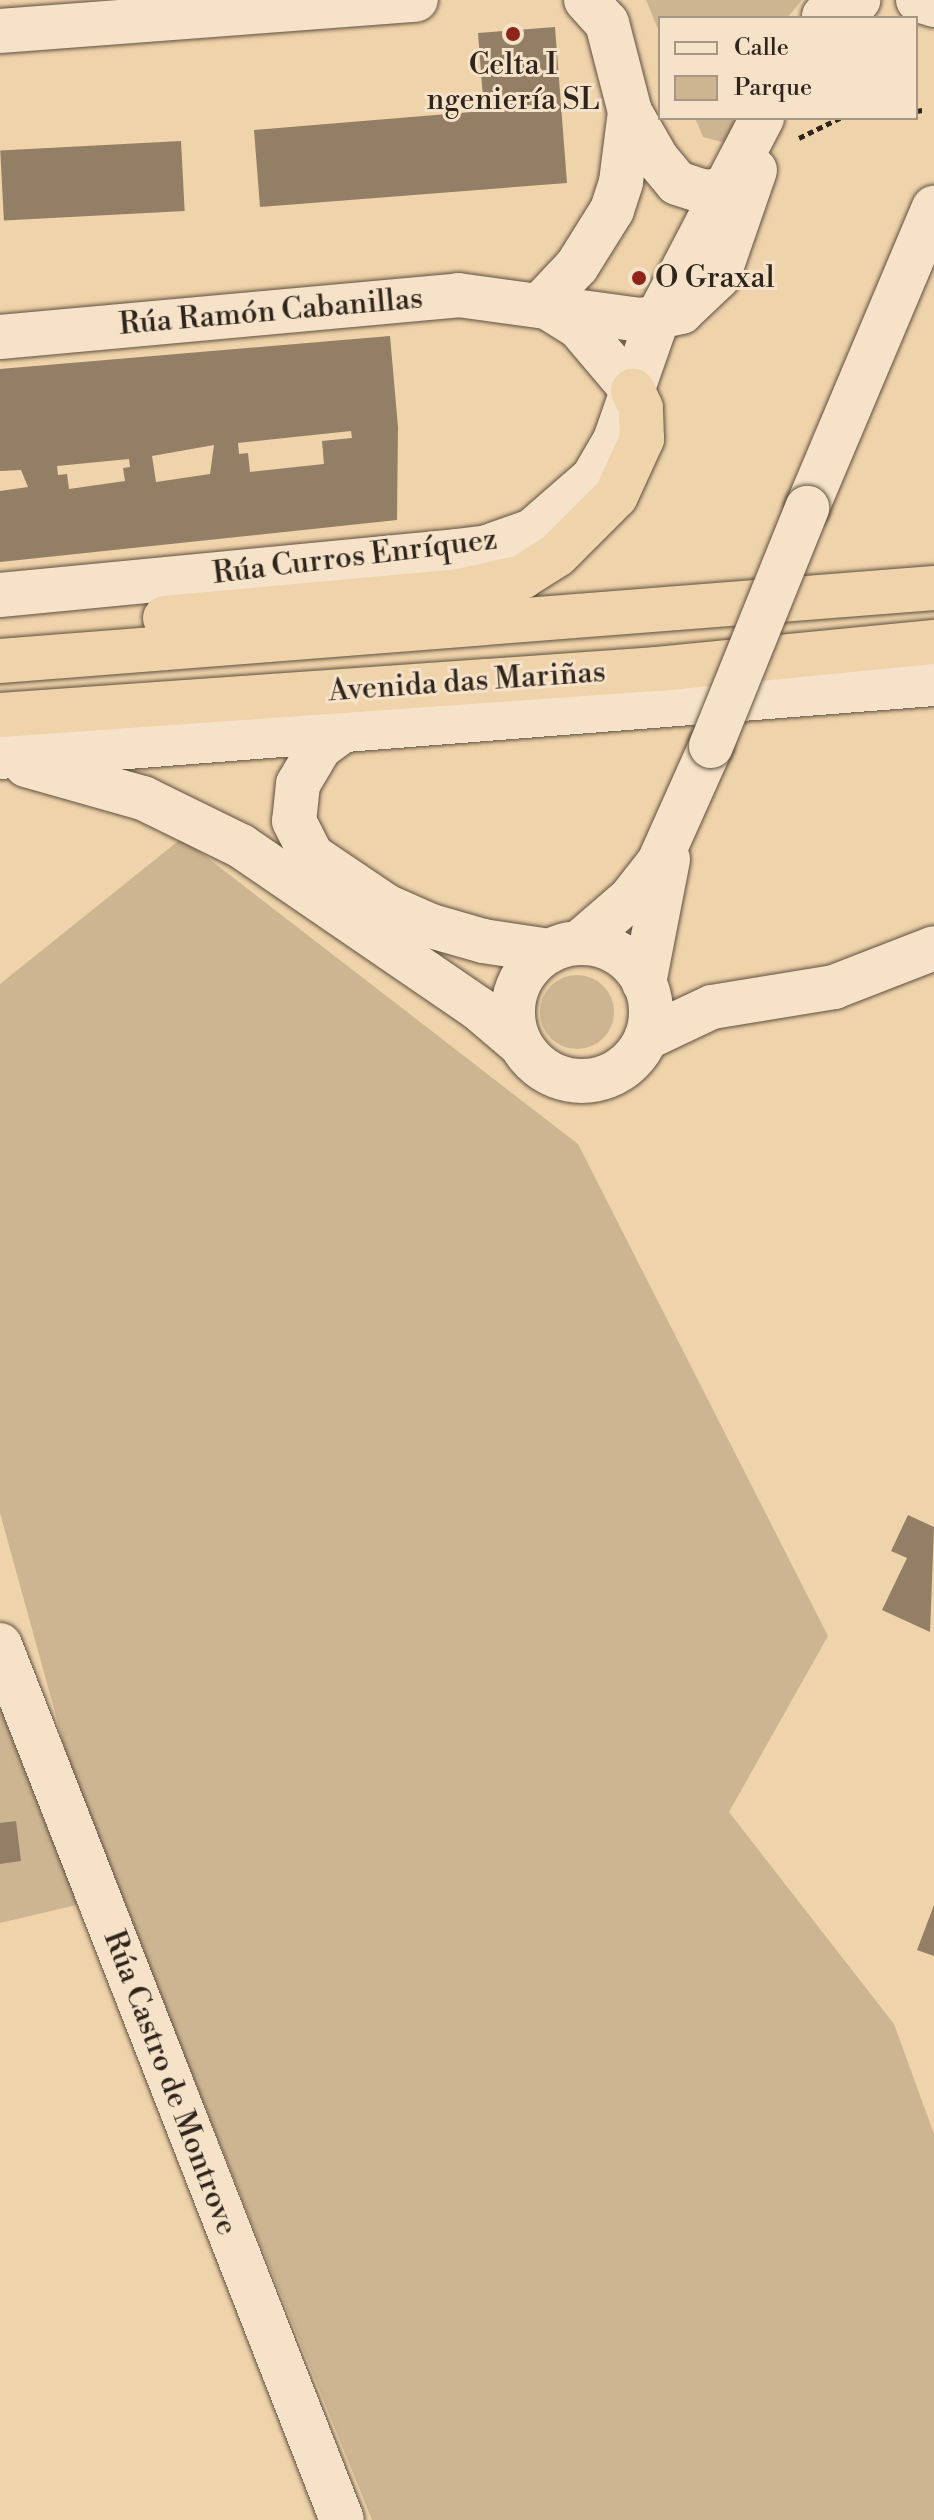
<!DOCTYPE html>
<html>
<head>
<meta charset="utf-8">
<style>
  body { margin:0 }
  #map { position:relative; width:934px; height:2520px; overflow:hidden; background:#efd3aa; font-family:"Libre Bodoni",serif }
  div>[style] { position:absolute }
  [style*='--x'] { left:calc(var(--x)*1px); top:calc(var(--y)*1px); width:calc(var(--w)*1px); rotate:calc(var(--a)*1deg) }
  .green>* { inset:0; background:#ceb592 }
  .round { border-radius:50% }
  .building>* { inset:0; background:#937f66; transform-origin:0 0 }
  .path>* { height:5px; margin-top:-2.5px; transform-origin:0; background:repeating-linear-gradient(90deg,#2f251c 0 6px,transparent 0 10px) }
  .roads { filter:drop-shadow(0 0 2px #5f5040) drop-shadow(0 0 2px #5f5040) }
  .street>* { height:44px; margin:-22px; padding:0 22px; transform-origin:22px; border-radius:22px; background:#f5e2c8 }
  .street>.ring { margin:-22px; padding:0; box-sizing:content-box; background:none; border:44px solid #f5e2c8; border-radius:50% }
  .highway>* { height:44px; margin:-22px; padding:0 22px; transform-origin:22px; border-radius:22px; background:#efd3aa }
  .bridges { filter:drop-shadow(0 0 2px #5f5040) drop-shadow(0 0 2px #5f5040) }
  .street-bridge>* { height:44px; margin:-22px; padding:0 22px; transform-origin:22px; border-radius:22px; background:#f5e2c8 }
  .dots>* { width:22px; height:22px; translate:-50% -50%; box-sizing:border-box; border:4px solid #f5e2c8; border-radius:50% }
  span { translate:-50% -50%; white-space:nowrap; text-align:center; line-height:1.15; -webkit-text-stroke:6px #f5e2c8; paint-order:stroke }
  .poi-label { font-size:30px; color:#2f251c }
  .left { translate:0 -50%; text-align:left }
  .street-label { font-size:30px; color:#2f251c }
  .legend { position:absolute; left:658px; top:16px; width:260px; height:104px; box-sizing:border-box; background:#f5e2c8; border:2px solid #a69683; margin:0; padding:10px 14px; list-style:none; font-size:24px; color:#2f251c }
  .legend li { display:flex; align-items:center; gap:16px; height:40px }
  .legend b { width:40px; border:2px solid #a69683 }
</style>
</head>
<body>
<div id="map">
  <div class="green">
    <div style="clip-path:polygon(646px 0,802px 0,787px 18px,660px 18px,660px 34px)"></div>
    <div style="clip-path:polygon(695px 118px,736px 118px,726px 143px,703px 137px)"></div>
    <div style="clip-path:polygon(182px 838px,578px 1144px,828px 1636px,729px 1812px,894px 2024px,934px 2134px,934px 2520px,372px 2520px,75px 1785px,0 1513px,0 984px)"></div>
    <div class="round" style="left:540px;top:975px;width:74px;height:74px"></div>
    <div style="clip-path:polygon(0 1663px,85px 1903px,0 1923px)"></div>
  </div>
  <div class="building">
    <div style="clip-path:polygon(555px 27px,567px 183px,260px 207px,254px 130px,484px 111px,478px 33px)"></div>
    <div style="left:181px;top:141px;width:70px;height:181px;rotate:87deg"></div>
    <div style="clip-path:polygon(evenodd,390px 336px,398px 427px,397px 520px,0 562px,0 491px,28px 487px,21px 470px,0 471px,0 369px,390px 336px,351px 431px,352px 438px,322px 441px,324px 464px,250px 472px,248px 453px,239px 454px,238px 443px,351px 431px,390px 336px,214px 445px,210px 474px,156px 482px,152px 456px,214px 445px,390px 336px,129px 459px,130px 467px,123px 468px,125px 481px,69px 489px,67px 474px,58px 475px,57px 466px,129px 459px)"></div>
    <div style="clip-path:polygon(908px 1515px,934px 1527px,930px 1632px,882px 1610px,907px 1558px,891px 1551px)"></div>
    <div style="clip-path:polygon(16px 1821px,21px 1861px,0 1864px,0 1823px)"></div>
    <div style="clip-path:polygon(934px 1905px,934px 1956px,917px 1950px)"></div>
  </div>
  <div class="path">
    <div style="--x:916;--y:111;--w:7;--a:-8"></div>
    <div style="--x:799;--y:138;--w:46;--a:-26"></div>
  </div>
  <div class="roads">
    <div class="street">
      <div style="--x:586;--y:0;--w:31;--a:48"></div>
      <div style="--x:607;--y:23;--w:92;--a:75.5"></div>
      <div style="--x:630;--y:112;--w:54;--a:60.1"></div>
      <div style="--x:657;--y:159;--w:31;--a:50"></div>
      <div style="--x:677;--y:183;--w:28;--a:18"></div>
      <div style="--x:704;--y:192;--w:18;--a:-6"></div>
      <div style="--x:918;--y:0;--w:17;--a:17"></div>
      <div style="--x:824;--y:16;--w:38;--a:-25"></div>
      <div style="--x:0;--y:31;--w:417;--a:-4.3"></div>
      <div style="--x:542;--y:303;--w:51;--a:-46.6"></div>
      <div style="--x:577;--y:266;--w:66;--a:-58"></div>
      <div style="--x:612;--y:210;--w:29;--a:-72"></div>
      <div style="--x:621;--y:182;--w:71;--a:-82.7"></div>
      <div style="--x:547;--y:307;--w:38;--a:32"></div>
      <div style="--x:579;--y:327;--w:84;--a:49.8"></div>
      <div style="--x:0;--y:337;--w:460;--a:-5.2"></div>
      <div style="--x:458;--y:295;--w:184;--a:7.8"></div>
      <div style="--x:640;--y:320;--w:18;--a:-9"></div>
      <div style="--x:658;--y:317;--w:24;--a:-12"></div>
      <div style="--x:681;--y:312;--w:51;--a:-43.4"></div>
      <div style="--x:718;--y:277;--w:113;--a:-70.9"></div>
      <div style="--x:807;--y:508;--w:326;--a:-67.1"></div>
      <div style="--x:0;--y:595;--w:458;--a:-5.5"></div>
      <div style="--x:456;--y:551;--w:31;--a:-7"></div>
      <div style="--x:487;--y:547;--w:48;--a:-19.6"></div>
      <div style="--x:532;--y:531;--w:81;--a:-41"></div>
      <div style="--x:593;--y:478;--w:44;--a:-59.9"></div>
      <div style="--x:615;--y:440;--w:130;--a:-70.7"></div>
      <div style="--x:658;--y:317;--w:225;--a:-62.4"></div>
      <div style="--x:349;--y:726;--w:36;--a:144"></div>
      <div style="--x:320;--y:747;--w:43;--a:120.7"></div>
      <div style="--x:298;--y:784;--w:37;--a:96"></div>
      <div style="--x:294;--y:821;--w:39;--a:63"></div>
      <div style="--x:312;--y:856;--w:89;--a:34"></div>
      <div style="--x:386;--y:906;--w:49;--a:24"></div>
      <div style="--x:431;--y:926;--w:54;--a:16.1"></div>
      <div style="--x:483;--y:941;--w:67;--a:8.6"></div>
      <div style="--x:0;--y:757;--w:937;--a:-4.47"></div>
      <div style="--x:26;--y:765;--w:122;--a:15.8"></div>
      <div style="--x:143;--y:798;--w:109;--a:26.1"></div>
      <div style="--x:241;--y:846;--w:288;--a:34.4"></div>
      <div style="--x:479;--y:1009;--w:52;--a:40.4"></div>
      <div style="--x:579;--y:943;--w:67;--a:-40.8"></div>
      <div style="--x:630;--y:899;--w:47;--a:-51.9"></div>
      <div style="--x:659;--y:862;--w:127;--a:-65.9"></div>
      <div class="ring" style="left:513px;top:943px;width:94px;height:94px"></div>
      <div style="--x:644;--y:983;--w:126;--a:-79"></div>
      <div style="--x:646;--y:1038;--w:73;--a:-25.2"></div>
      <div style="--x:712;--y:1007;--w:124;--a:-9.3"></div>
      <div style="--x:834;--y:987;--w:107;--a:-21.3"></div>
      <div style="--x:0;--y:1645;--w:939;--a:68.65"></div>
    </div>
    <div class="highway">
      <div style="--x:165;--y:618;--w:295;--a:-5.2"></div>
      <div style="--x:459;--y:591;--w:65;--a:-12.5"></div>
      <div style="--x:522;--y:577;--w:41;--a:-32.2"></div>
      <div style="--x:557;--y:555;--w:83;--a:-45"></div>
      <div style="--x:616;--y:496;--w:63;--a:-65.5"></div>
      <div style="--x:642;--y:439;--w:31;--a:-92"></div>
      <div style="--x:641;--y:408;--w:19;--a:-115"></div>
      <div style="--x:0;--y:661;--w:937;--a:-4.47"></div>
      <div style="--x:0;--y:715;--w:659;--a:-4.01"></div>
      <div style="--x:657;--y:669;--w:278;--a:-5.6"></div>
    </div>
  </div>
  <div class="bridges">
    <div class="street-bridge">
      <div style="--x:711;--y:746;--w:257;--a:-68"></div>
    </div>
  </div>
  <div class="dots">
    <div style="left:513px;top:34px;background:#8f2418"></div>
    <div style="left:639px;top:278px;background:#8f2418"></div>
  </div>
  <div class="poi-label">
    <span style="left:513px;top:82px">Celta I<br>ngeniería SL</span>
    <span class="left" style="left:655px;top:278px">O Graxal</span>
  </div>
  <div class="street-label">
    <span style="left:271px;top:312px;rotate:-5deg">Rúa Ramón Cabanillas</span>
    <span style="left:355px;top:557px;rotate:-7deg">Rúa Curros Enríquez</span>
    <span style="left:467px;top:682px;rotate:-4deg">Avenida das Mariñas</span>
    <span style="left:170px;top:2083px;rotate:69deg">Rúa Castro de Montrove</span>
  </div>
  <ul class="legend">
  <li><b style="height:10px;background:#f5e2c8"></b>Calle</li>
  <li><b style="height:22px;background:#ceb592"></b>Parque</li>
  </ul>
</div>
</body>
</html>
